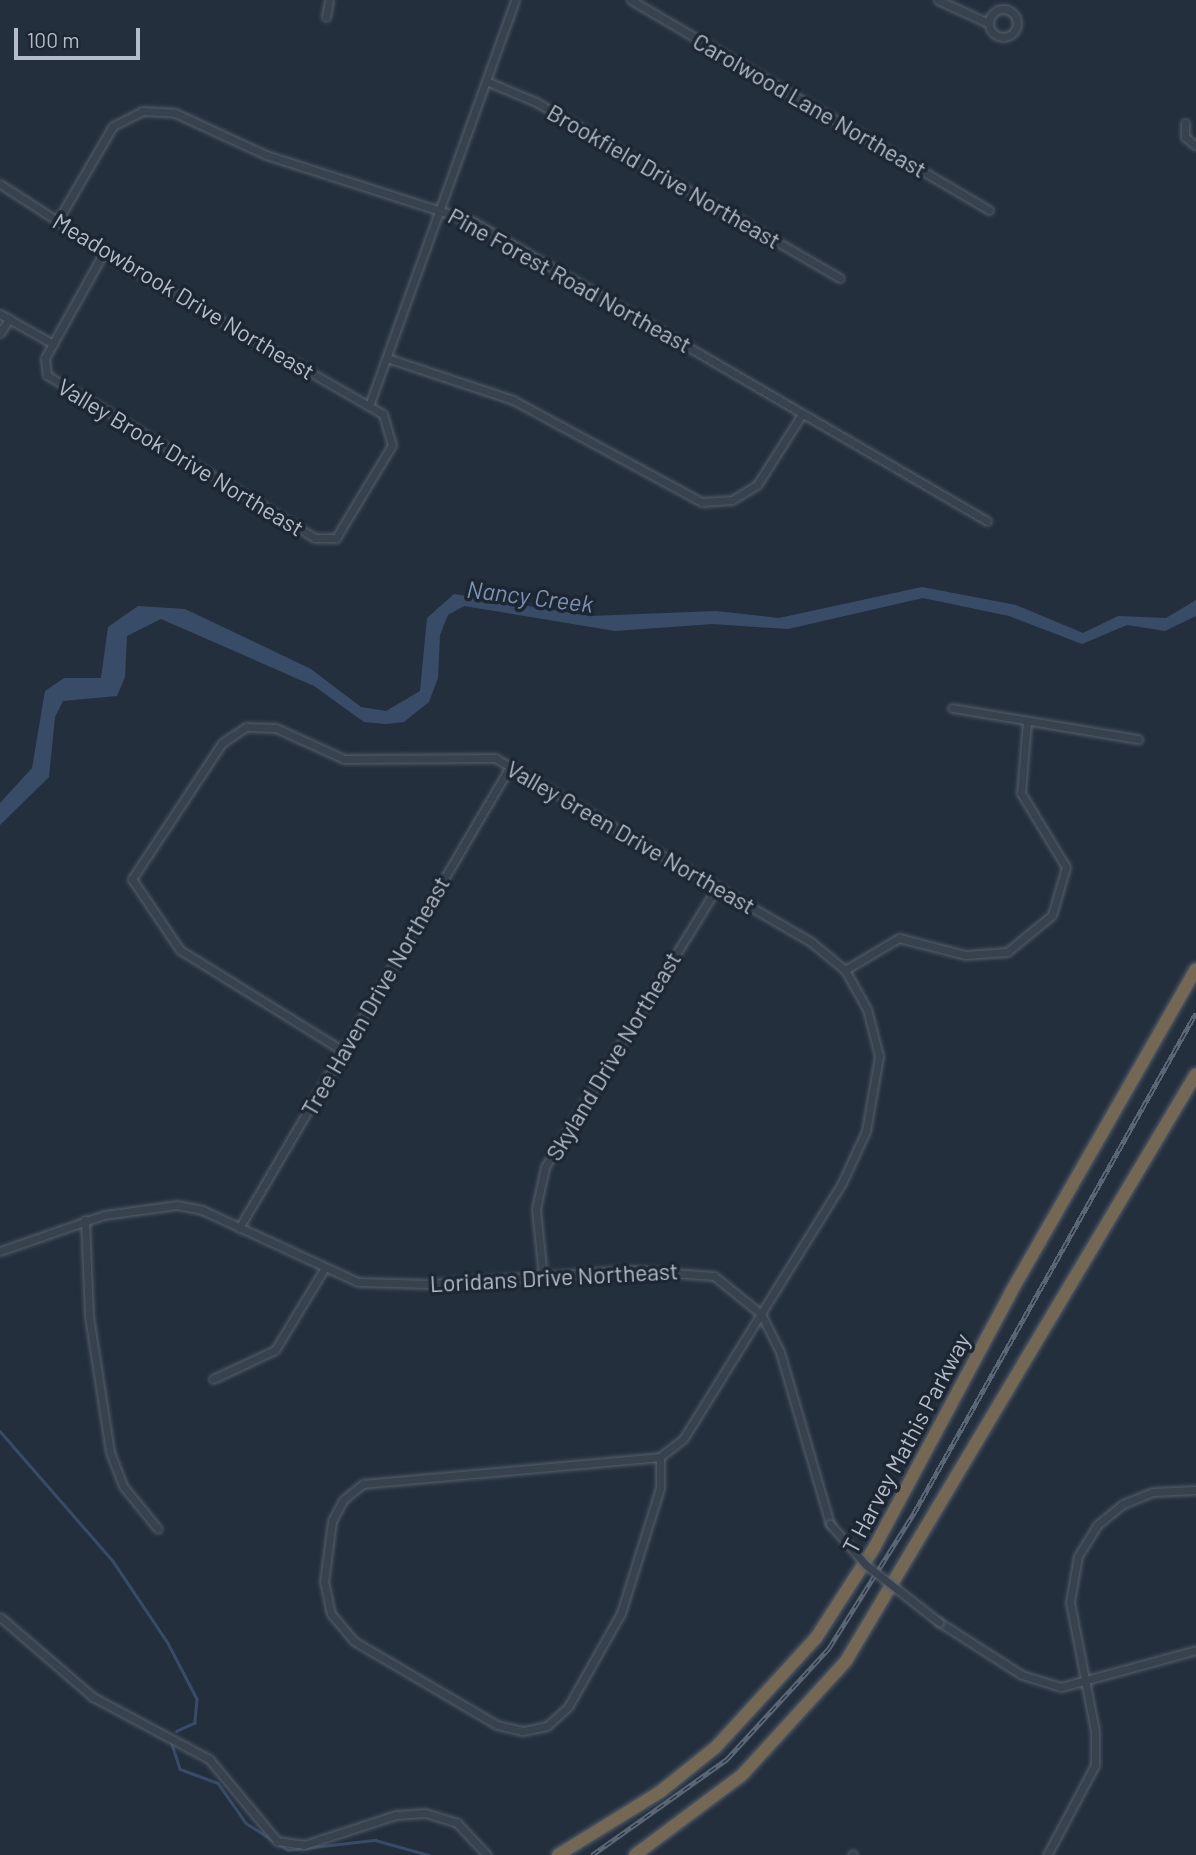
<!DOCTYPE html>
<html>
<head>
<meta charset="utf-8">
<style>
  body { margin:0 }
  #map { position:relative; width:1196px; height:1855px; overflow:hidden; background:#242f3e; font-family:Barlow,sans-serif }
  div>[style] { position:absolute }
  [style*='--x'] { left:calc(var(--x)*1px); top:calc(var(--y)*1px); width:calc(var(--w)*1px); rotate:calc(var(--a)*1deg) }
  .water>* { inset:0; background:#394c67 }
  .stream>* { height:2.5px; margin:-1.25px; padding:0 1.25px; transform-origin:1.25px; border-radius:1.25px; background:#394c67 }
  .roads { filter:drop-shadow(0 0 2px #565f6c) drop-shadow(0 0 2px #565f6c) }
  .minor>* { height:7px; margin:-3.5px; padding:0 3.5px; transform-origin:3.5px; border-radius:3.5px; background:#38414e }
  .minor>.ring { margin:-3.5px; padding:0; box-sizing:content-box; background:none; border:7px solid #38414e; border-radius:50% }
  .motorway>* { height:12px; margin:-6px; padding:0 6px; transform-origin:6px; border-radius:6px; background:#746855 }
  .rail>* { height:5px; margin-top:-2.5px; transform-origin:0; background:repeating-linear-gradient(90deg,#1d2633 0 8px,#5a6575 0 16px); box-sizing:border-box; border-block:2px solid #5a6575 }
  .bridges { filter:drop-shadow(0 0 2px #565f6c) drop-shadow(0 0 2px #565f6c) }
  .minor-bridge>* { height:7px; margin:-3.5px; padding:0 3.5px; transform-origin:3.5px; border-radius:3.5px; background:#38414e }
  span { translate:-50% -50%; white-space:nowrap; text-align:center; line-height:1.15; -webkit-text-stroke:7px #1d2633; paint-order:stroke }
  .street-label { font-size:23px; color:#b4bcc9 }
  .water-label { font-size:24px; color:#7c92b1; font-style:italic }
  .scale { position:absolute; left:14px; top:28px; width:126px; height:32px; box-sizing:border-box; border:4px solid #b4bcc9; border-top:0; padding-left:9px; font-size:21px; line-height:24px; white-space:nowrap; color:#b4bcc9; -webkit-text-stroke:5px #1d2633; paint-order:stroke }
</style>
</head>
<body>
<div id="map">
  <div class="water">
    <div style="clip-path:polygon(922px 587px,1016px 605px,1083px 633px,1118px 616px,1166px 618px,1196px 600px,1196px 616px,1165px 631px,1127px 625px,1082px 644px,1009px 616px,923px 598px,788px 629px,713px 624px,615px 631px,464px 606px,448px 615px,440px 635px,438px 678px,429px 702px,404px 722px,386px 724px,364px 722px,314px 686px,161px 619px,127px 636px,125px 677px,117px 696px,63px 701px,55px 717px,49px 777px,0 825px,0 803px,32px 768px,45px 691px,64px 678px,101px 678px,108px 627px,138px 606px,185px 609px,311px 669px,361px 707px,386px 711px,420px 691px,427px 618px,454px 594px,590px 616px,716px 611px,779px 618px)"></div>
  </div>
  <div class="stream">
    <div style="--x:0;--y:1431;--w:172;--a:49"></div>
    <div style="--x:113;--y:1561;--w:99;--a:56.1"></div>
    <div style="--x:168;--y:1643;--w:63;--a:62.6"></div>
    <div style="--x:197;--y:1699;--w:24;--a:95"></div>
    <div style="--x:195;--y:1723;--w:20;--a:156"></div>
    <div style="--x:171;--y:1741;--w:29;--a:72"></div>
    <div style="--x:180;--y:1769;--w:40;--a:20.2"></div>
    <div style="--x:218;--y:1783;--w:49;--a:55"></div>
    <div style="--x:246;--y:1823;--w:50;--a:32.7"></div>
    <div style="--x:288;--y:1850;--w:88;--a:-6.6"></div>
    <div style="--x:375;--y:1840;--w:56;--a:15.5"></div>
  </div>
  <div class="roads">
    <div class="minor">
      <div style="--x:631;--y:0;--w:415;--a:30.4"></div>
      <div style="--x:938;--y:0;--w:55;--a:24.7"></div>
      <div class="ring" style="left:989px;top:9px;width:21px;height:21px"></div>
      <div style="--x:326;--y:17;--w:17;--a:-80"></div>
      <div style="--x:486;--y:81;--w:54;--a:22.8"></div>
      <div style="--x:536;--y:102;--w:351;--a:30.1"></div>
      <div style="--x:1185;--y:123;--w:14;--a:90"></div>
      <div style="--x:1185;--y:137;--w:14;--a:39"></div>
      <div style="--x:0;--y:184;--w:161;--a:32.8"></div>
      <div style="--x:135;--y:271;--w:286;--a:30"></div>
      <div style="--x:383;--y:414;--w:32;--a:74"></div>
      <div style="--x:392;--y:445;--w:109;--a:121.1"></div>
      <div style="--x:336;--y:538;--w:21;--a:180"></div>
      <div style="--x:315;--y:538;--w:314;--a:-148.7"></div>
      <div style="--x:47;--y:375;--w:17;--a:-97"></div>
      <div style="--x:45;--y:358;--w:121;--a:-60.9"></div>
      <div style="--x:58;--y:220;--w:109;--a:-59.7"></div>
      <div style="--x:113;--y:126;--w:33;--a:-27"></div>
      <div style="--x:142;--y:111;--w:33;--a:3"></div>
      <div style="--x:175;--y:113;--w:100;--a:24.8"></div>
      <div style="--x:266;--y:155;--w:216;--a:17.8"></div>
      <div style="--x:472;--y:221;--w:596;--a:30.22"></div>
      <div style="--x:0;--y:314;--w:61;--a:29.5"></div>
      <div style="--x:0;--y:333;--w:17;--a:-57"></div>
      <div style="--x:390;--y:359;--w:130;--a:18.4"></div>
      <div style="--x:513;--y:400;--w:215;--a:28.4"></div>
      <div style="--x:702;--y:502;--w:30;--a:-4"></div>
      <div style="--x:732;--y:500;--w:29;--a:-31"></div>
      <div style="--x:757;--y:485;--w:84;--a:-57.6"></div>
      <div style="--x:369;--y:406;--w:431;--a:-70.2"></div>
      <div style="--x:952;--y:708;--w:189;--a:9.5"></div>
      <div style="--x:845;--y:970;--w:63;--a:-30.7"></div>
      <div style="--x:899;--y:938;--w:68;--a:14.4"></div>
      <div style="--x:965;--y:955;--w:42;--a:-4.1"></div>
      <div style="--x:1007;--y:952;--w:58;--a:-39.4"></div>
      <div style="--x:1052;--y:915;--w:50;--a:-73.7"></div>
      <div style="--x:1066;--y:867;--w:87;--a:-121.3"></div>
      <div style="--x:1021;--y:793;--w:72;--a:-85.2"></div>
      <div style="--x:343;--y:1051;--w:192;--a:-148.2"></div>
      <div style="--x:180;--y:950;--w:86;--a:-124.1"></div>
      <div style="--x:132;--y:879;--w:163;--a:-56.5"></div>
      <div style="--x:222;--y:743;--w:29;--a:-34"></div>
      <div style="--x:246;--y:727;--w:30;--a:2"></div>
      <div style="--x:276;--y:728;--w:75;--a:24.5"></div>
      <div style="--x:344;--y:759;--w:151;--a:-0.4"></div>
      <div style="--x:495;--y:758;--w:366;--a:30.2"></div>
      <div style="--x:811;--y:942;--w:44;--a:39.5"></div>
      <div style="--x:845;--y:970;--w:45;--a:60.6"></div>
      <div style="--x:867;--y:1009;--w:49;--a:75.7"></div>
      <div style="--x:879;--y:1056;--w:76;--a:99.8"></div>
      <div style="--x:866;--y:1131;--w:57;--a:114.8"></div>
      <div style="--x:842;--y:1183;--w:301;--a:121.8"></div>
      <div style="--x:683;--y:1439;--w:29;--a:142"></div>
      <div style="--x:85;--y:1220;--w:96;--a:87.6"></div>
      <div style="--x:89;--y:1316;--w:138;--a:81.2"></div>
      <div style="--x:110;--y:1452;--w:36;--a:69"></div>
      <div style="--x:123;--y:1486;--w:55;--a:50.9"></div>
      <div style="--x:239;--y:1228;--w:537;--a:-59.57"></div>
      <div style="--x:0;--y:1251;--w:110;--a:-19.1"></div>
      <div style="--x:104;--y:1215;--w:74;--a:-7.8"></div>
      <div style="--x:177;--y:1205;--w:25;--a:11"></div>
      <div style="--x:202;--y:1210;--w:172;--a:24.8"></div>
      <div style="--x:358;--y:1282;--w:72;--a:1.6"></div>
      <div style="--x:430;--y:1284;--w:201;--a:-4"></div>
      <div style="--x:631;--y:1270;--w:83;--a:4.1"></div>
      <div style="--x:714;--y:1276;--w:60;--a:39"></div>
      <div style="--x:761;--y:1314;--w:42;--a:63.4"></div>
      <div style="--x:780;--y:1352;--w:179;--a:73.8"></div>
      <div style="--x:543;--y:1276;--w:67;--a:-96"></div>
      <div style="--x:536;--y:1209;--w:43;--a:-77.9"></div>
      <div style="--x:545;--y:1167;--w:329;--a:-58.4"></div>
      <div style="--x:213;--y:1379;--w:68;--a:-25.1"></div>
      <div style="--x:275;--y:1350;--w:95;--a:-58.8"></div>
      <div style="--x:660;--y:1457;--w:31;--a:90"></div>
      <div style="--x:660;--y:1488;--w:131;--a:107.3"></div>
      <div style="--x:621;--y:1613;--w:108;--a:119.4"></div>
      <div style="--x:568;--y:1707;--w:28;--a:138"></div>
      <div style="--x:547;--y:1726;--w:25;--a:168"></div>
      <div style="--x:523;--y:1731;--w:27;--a:-167"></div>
      <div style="--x:497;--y:1725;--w:166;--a:-149.6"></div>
      <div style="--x:354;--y:1641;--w:35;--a:-130"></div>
      <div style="--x:331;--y:1614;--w:33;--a:-102"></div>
      <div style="--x:324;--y:1582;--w:62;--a:-82.5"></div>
      <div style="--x:332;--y:1521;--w:24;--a:-62"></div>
      <div style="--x:343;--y:1500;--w:26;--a:-39"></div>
      <div style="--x:363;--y:1484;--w:298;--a:-5.2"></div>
      <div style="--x:0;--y:1617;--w:123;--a:40.7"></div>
      <div style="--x:93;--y:1697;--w:132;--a:28.1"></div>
      <div style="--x:209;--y:1759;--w:107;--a:50.3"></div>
      <div style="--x:277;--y:1841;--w:27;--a:8"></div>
      <div style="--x:304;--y:1845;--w:97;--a:-18.1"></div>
      <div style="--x:396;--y:1815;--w:29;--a:-4"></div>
      <div style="--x:425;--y:1813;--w:34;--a:17"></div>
      <div style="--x:457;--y:1823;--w:44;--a:46.8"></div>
      <div style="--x:939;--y:1622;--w:98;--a:32.6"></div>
      <div style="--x:1022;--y:1675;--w:41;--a:17.1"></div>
      <div style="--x:1061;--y:1687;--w:140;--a:-15.3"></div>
      <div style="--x:852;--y:1855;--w:1;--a:-45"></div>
      <div style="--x:1047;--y:1855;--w:102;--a:-61.9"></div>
      <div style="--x:1095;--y:1765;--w:34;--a:-90"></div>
      <div style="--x:1095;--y:1731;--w:131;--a:-101"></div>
      <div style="--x:1070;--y:1602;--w:47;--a:-80.1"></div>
      <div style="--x:1078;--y:1556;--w:36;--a:-58"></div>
      <div style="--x:1097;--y:1525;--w:33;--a:-39"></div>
      <div style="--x:1123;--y:1504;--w:32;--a:-22"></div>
      <div style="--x:1153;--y:1492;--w:43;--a:-2.7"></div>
    </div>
    <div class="motorway">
      <div style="--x:558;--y:1855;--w:120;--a:-31.7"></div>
      <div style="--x:660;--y:1792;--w:72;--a:-38.8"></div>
      <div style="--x:716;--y:1747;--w:148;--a:-47.5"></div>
      <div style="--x:816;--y:1638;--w:107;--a:-57.2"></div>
      <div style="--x:874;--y:1548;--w:290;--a:-61.8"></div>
      <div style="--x:1011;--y:1292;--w:372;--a:-60.2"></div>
      <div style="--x:635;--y:1855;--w:134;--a:-36.8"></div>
      <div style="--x:742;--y:1775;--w:154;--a:-47.6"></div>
      <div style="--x:846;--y:1661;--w:683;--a:-59.19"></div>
    </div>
  </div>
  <div class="rail">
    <div style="--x:592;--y:1855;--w:166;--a:-35.4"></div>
    <div style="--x:727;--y:1759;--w:151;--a:-47.4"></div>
    <div style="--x:829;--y:1648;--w:160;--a:-57.8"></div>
    <div style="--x:914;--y:1513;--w:574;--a:-60.58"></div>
  </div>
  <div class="bridges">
    <div class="minor-bridge">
      <div style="--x:830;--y:1524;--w:55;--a:48.7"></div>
      <div style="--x:866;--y:1565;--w:93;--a:38"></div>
    </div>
  </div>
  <div class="street-label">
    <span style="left:810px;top:105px;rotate:30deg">Carolwood Lane Northeast</span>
    <span style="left:664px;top:176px;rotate:30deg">Brookfield Drive Northeast</span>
    <span style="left:570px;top:280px;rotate:29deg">Pine Forest Road Northeast</span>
    <span style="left:184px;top:296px;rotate:31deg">Meadowbrook Drive Northeast</span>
    <span style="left:181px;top:457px;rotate:31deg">Valley Brook Drive Northeast</span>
    <span style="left:631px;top:837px;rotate:30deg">Valley Green Drive Northeast</span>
    <span style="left:375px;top:996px;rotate:-60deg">Tree Haven Drive Northeast</span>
    <span style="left:613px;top:1056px;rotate:-59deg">Skyland Drive Northeast</span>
    <span style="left:554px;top:1277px;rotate:-3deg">Loridans Drive Northeast</span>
    <span style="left:906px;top:1443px;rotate:-62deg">T Harvey Mathis Parkway</span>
  </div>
  <div class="water-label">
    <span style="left:530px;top:596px;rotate:7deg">Nancy Creek</span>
  </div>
  <div class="scale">100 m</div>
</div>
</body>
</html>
